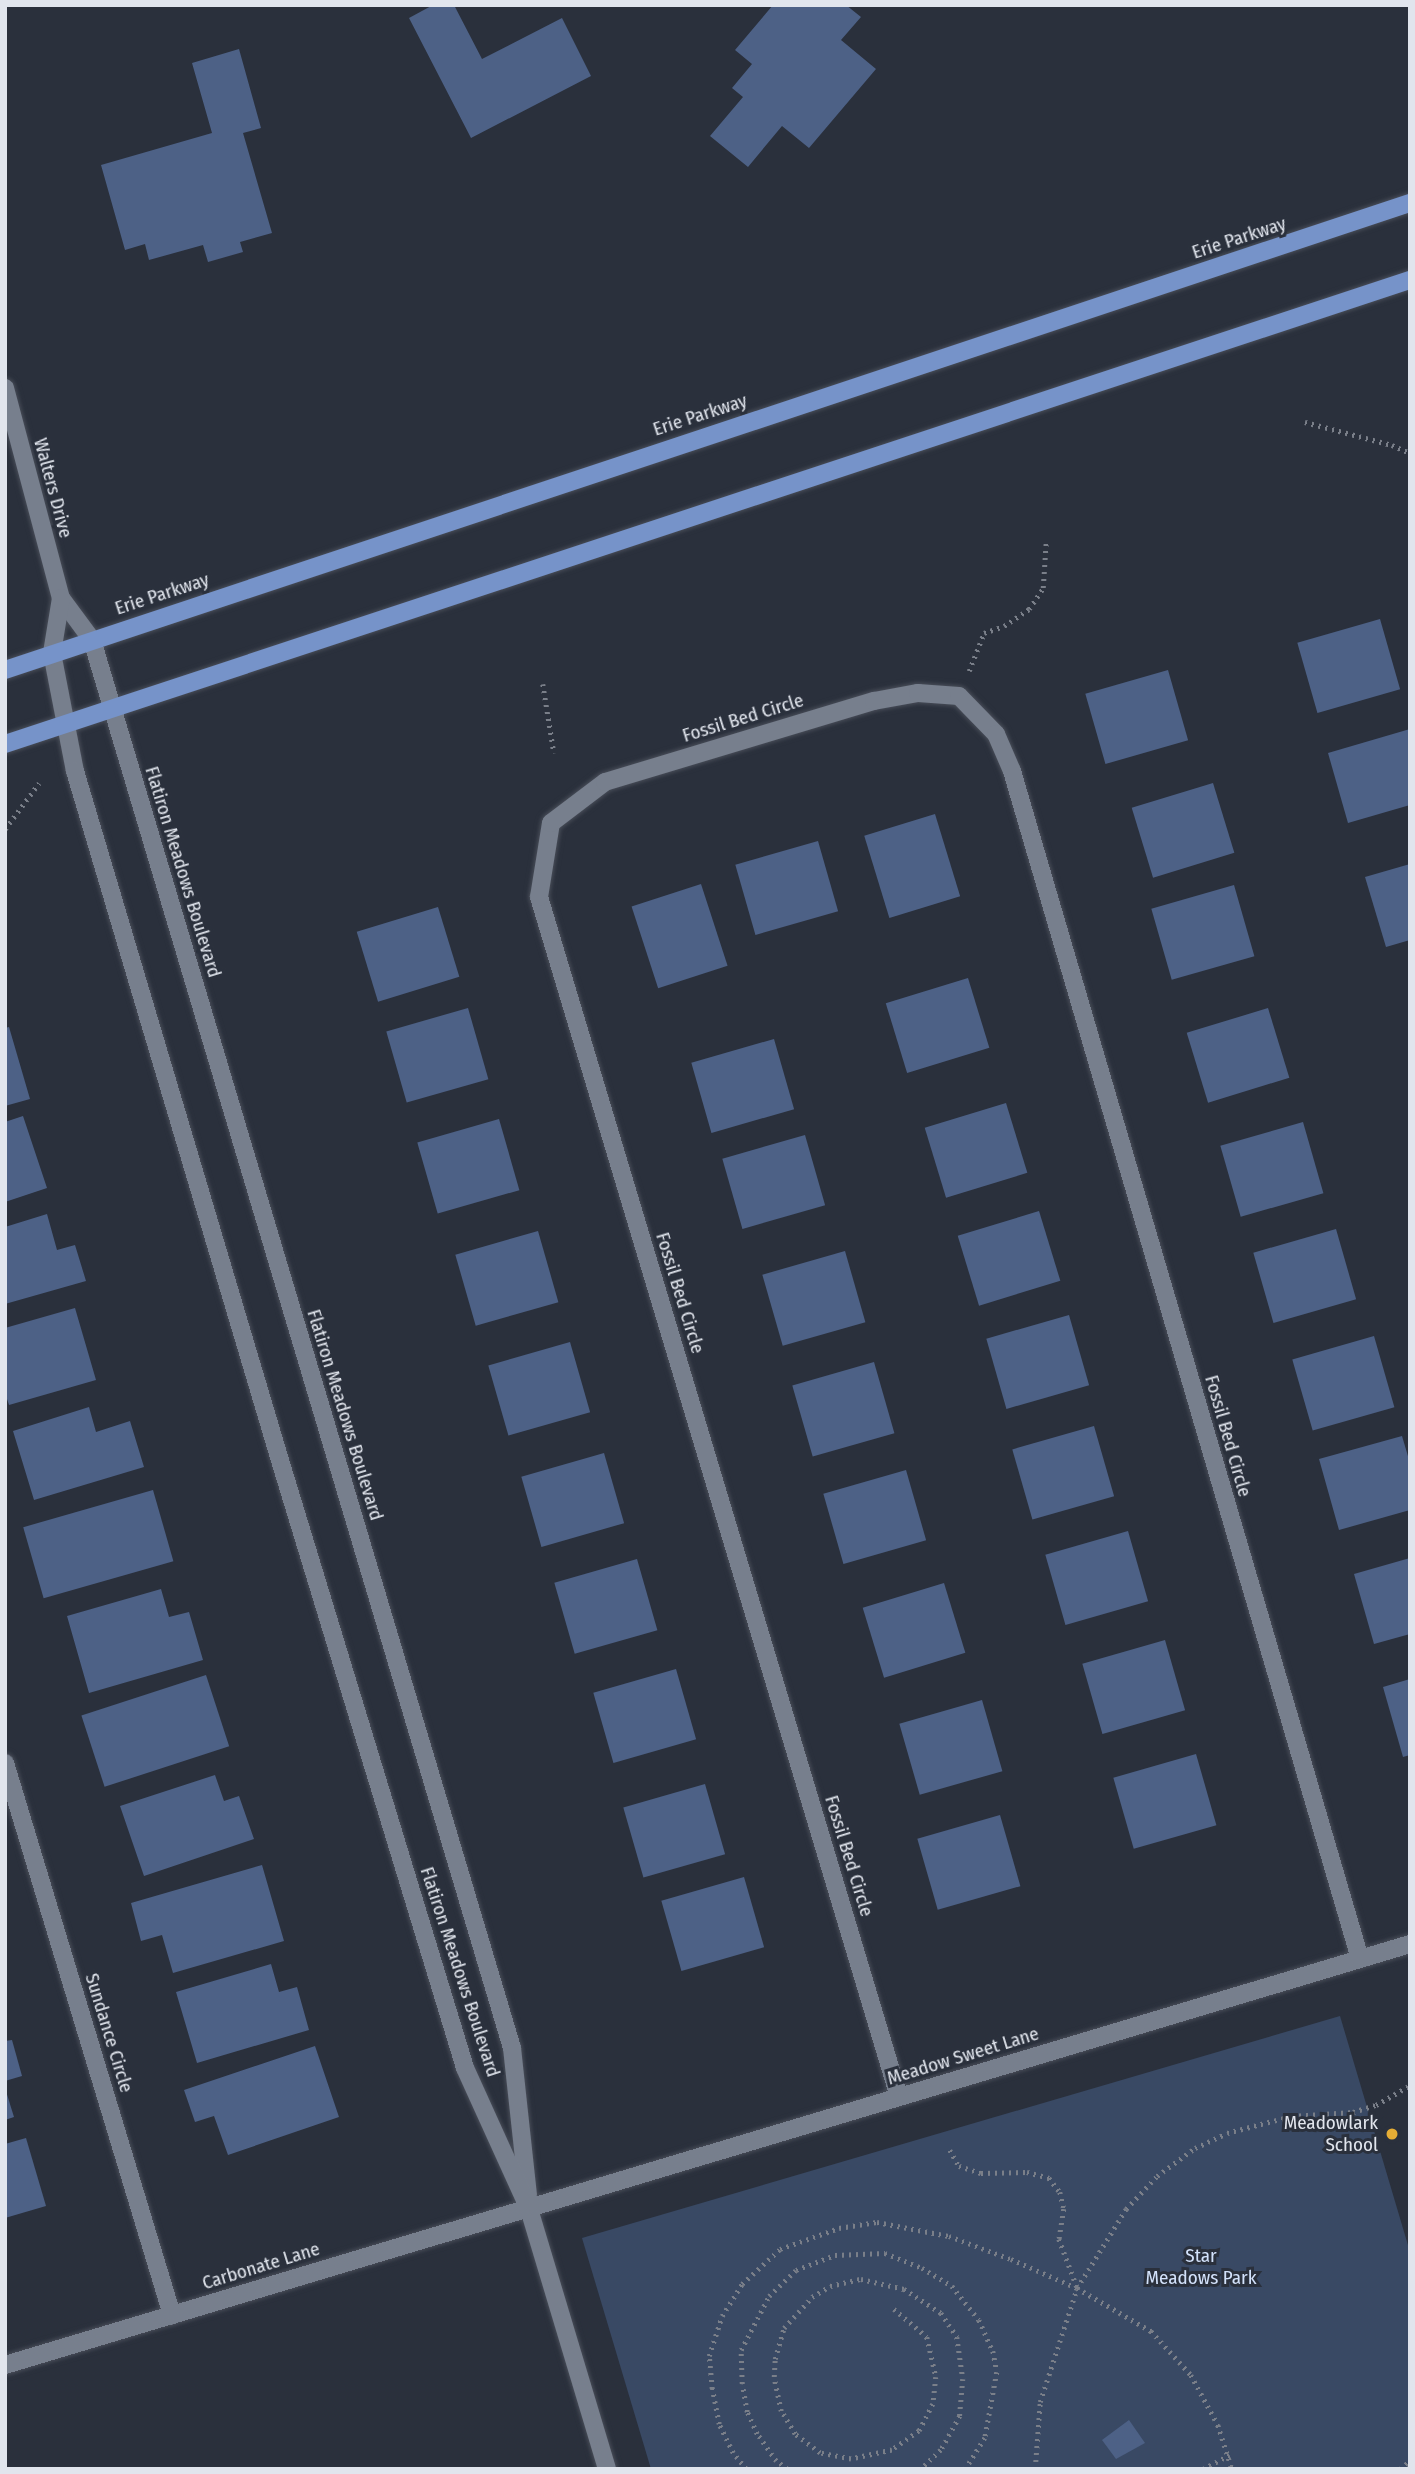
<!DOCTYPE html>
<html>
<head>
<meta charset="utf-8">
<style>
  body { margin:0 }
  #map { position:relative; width:1415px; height:2474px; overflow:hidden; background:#2a303c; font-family:"Fira Sans Condensed",sans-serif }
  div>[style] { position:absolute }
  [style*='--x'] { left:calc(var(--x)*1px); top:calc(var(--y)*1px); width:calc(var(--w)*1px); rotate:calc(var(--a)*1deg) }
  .green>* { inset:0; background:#394964 }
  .building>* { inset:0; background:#4d6186; transform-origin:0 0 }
  .path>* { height:4.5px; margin-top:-2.25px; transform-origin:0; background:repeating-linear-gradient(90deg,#7a7f89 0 2px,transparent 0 7px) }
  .roads { filter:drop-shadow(0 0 2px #484d58) drop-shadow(0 0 2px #484d58) }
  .minor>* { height:18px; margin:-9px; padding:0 9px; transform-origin:9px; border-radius:9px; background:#777f8d }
  .major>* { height:18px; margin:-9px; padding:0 9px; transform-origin:9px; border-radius:9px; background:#7693c9 }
  .dots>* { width:19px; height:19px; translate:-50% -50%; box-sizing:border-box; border:4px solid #2a303c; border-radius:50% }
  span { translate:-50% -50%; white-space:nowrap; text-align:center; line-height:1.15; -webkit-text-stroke:6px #2a303c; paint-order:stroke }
  .street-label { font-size:19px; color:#e1e5ed }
  .poi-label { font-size:19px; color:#e1e5ed }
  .right { translate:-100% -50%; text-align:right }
  .park-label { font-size:19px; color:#d3e2fb }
  .frame { position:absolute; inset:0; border:7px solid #e1e5ed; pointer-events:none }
</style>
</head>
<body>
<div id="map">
  <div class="green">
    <div style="clip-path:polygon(1340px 2016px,1410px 2252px,1410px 2469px,651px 2469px,582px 2238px)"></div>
  </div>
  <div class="building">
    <div style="clip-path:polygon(433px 5px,454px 5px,482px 59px,562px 18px,591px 76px,471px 138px,409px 18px)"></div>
    <div style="clip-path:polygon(773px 5px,846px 5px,861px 17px,841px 40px,876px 69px,809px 148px,782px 126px,748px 167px,710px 136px,743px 97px,732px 88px,752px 64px,735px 50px)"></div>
    <div style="clip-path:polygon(239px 49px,261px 128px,243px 133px,272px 233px,240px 242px,243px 252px,208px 262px,203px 245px,149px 260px,145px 244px,125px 250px,101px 165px,212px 133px,192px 63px)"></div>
    <div style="left:1380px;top:619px;width:73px;height:86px;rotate:74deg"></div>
    <div style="left:1168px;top:670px;width:73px;height:86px;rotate:74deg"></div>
    <div style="clip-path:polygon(1410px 729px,1410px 805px,1348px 823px,1328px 753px)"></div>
    <div style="left:1213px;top:783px;width:73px;height:85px;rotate:73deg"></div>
    <div style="left:935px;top:814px;width:86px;height:74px;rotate:73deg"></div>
    <div style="left:818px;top:841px;width:73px;height:86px;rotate:74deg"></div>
    <div style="clip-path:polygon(1410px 864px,1410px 940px,1386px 947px,1365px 877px)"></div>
    <div style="left:701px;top:884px;width:86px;height:73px;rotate:72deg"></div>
    <div style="left:1234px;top:885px;width:74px;height:86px;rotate:74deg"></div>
    <div style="left:438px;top:907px;width:73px;height:85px;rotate:73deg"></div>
    <div style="left:968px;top:978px;width:73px;height:86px;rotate:73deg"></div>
    <div style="left:468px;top:1008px;width:74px;height:85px;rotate:74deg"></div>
    <div style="left:1268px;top:1008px;width:73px;height:85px;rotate:73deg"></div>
    <div style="clip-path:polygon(9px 1027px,30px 1099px,5px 1106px,5px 1028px)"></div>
    <div style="left:774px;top:1039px;width:73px;height:86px;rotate:74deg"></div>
    <div style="left:1006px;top:1103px;width:73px;height:85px;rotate:73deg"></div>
    <div style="clip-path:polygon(23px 1116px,47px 1188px,5px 1202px,5px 1122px)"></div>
    <div style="left:499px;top:1119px;width:74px;height:85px;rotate:74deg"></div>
    <div style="left:1303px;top:1122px;width:74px;height:86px;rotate:74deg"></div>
    <div style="left:805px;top:1135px;width:73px;height:86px;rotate:74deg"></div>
    <div style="left:1039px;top:1211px;width:73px;height:85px;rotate:73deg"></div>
    <div style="clip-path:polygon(47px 1214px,57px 1250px,75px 1245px,86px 1281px,5px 1304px,5px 1227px)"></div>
    <div style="left:1336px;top:1229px;width:73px;height:86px;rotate:74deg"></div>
    <div style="left:538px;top:1231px;width:74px;height:86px;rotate:74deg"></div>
    <div style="left:845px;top:1251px;width:74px;height:86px;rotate:74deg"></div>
    <div style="clip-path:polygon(75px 1308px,96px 1380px,9px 1405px,5px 1393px,5px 1328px)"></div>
    <div style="left:1069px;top:1315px;width:73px;height:86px;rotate:74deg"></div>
    <div style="left:1374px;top:1336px;width:74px;height:85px;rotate:74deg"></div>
    <div style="left:570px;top:1342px;width:73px;height:85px;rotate:74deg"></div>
    <div style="left:874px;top:1362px;width:74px;height:85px;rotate:74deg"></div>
    <div style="clip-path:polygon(89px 1407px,96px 1432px,130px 1421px,144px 1467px,34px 1500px,13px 1431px)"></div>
    <div style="left:1094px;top:1426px;width:73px;height:85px;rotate:74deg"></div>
    <div style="clip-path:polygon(1402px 1436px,1410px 1463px,1410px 1510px,1339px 1530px,1319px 1459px)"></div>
    <div style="left:604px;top:1453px;width:73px;height:86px;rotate:74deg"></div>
    <div style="left:906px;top:1470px;width:73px;height:86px;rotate:74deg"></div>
    <div style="left:153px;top:1490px;width:74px;height:135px;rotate:74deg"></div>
    <div style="left:1128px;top:1531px;width:73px;height:86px;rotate:74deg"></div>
    <div style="clip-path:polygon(1410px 1558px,1410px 1634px,1374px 1644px,1354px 1574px)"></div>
    <div style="left:637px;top:1559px;width:74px;height:86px;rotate:74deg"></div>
    <div style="left:944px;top:1583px;width:73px;height:85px;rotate:73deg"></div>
    <div style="clip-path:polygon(161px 1589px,169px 1617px,189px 1612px,203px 1660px,89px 1693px,67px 1616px)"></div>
    <div style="left:1165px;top:1640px;width:73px;height:86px;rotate:74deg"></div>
    <div style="left:676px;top:1669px;width:73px;height:86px;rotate:74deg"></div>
    <div style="left:206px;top:1675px;width:75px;height:131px;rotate:72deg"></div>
    <div style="clip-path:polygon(1410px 1679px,1410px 1755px,1403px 1757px,1383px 1687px)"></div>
    <div style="left:982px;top:1700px;width:74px;height:86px;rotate:74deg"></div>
    <div style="left:1196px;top:1754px;width:74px;height:86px;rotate:74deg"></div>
    <div style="clip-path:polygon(215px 1775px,224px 1801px,239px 1796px,254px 1839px,144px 1876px,120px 1806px)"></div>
    <div style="left:705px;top:1784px;width:73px;height:85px;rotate:74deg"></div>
    <div style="left:1000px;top:1815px;width:74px;height:86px;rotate:74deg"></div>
    <div style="clip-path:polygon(262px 1865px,284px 1941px,173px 1973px,162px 1935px,141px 1941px,131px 1903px)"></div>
    <div style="left:744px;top:1877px;width:73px;height:86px;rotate:74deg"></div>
    <div style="clip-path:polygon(271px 1964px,279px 1992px,297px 1987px,309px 2030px,197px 2063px,176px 1992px)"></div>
    <div style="clip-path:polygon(12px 2040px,22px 2076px,5px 2081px,5px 2041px)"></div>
    <div style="clip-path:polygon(315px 2046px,339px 2117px,228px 2155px,214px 2116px,195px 2122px,184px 2090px)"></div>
    <div style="clip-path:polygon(5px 2088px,14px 2117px,5px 2120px)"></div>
    <div style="clip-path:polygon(26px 2138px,46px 2206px,5px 2218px,5px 2144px)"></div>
    <div style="clip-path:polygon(1129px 2420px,1145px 2443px,1116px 2459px,1102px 2440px)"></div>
  </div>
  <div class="path">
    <div style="--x:1305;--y:422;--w:90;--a:14.8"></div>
    <div style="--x:1392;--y:445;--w:20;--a:24"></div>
    <div style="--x:969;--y:671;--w:41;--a:-68.5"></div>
    <div style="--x:984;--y:633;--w:21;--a:-19"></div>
    <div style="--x:1004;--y:626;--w:30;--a:-34"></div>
    <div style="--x:1029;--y:609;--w:25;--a:-56"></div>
    <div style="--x:1043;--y:588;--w:46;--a:-86.3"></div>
    <div style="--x:543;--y:684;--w:70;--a:80.9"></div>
    <div style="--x:5;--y:829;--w:57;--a:-53.5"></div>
    <div style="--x:950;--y:2150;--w:18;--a:61"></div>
    <div style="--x:959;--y:2166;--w:23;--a:18"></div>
    <div style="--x:981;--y:2173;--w:46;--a:-1.2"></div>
    <div style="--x:1027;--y:2172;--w:23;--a:15"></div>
    <div style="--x:1049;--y:2178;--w:18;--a:52"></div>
    <div style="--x:1060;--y:2192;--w:17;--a:77"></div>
    <div style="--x:1064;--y:2209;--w:30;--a:99"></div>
    <div style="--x:1059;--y:2239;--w:51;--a:69.4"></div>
    <div style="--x:894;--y:2309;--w:43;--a:40.3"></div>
    <div style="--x:927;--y:2337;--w:41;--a:77.3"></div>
    <div style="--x:936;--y:2377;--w:27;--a:96"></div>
    <div style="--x:933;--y:2404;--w:30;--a:117"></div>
    <div style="--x:919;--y:2431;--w:33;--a:145"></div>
    <div style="--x:892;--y:2450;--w:42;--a:167.6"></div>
    <div style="--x:851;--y:2459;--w:32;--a:-169"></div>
    <div style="--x:820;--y:2453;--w:31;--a:-143"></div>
    <div style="--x:795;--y:2434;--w:27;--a:-121"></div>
    <div style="--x:781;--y:2411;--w:35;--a:-102"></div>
    <div style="--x:774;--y:2377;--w:18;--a:-87"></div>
    <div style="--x:775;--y:2359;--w:32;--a:-74"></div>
    <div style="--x:784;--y:2328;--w:42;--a:-47.9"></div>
    <div style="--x:812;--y:2297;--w:21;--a:-31"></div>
    <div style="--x:830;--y:2286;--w:32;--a:-13"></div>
    <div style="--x:861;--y:2279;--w:44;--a:13.1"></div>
    <div style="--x:904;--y:2289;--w:44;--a:33"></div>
    <div style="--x:941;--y:2313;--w:29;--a:56"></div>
    <div style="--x:957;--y:2337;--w:42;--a:81.9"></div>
    <div style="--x:963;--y:2379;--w:37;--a:95"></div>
    <div style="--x:960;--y:2416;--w:39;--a:119"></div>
    <div style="--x:941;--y:2450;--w:28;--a:136"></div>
    <div style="--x:746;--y:2469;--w:21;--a:-129"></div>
    <div style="--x:733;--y:2453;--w:32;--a:-116"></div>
    <div style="--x:719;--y:2424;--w:36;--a:-101"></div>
    <div style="--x:712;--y:2389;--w:33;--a:-95"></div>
    <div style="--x:709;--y:2356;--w:42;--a:-72"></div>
    <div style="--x:722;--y:2316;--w:38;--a:-58"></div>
    <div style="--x:742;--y:2284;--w:52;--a:-42.6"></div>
    <div style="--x:780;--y:2249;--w:63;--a:-19.6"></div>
    <div style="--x:839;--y:2228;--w:38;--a:-9"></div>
    <div style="--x:877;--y:2222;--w:73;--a:11"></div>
    <div style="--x:949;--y:2236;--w:66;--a:20.4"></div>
    <div style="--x:1011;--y:2259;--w:72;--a:23.7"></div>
    <div style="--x:1077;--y:2288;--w:86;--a:30.2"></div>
    <div style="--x:1151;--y:2331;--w:59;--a:47.7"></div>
    <div style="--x:1191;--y:2375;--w:57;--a:61.6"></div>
    <div style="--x:1218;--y:2425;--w:46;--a:72.3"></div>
    <div style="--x:787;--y:2469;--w:14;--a:-144"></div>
    <div style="--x:776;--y:2461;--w:33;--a:-125"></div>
    <div style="--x:757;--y:2434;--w:24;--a:-114"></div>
    <div style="--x:747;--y:2412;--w:28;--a:-100"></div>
    <div style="--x:742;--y:2384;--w:34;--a:-92"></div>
    <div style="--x:741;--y:2350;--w:61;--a:-62.6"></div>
    <div style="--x:769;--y:2296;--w:37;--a:-44"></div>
    <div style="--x:796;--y:2270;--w:42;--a:-21"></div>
    <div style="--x:835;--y:2255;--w:50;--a:-2.3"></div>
    <div style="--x:885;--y:2253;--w:40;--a:22"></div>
    <div style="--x:922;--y:2268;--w:35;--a:31"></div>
    <div style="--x:952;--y:2286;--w:43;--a:51.5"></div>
    <div style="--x:979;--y:2320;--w:34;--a:66"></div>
    <div style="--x:993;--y:2351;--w:21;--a:79"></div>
    <div style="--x:997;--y:2372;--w:67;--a:100.3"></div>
    <div style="--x:985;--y:2438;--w:36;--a:122"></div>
    <div style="--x:1035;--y:2469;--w:67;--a:-85.7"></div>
    <div style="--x:1040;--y:2402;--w:120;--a:-72"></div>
    <div style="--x:1077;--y:2288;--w:93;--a:-58.2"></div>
    <div style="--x:1126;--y:2209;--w:45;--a:-46.8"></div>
    <div style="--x:1157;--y:2176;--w:47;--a:-36.4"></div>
    <div style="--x:1195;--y:2148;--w:35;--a:-25"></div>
    <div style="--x:1227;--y:2133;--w:67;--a:-14.7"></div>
    <div style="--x:1292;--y:2116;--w:61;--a:-3.8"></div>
    <div style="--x:1353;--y:2112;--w:24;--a:-17"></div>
    <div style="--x:1376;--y:2105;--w:39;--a:-30"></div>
    <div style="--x:1203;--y:2469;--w:30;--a:-28"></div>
    <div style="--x:1400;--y:2469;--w:13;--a:-39"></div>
  </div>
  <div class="roads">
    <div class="minor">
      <div style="--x:5;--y:388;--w:217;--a:75.1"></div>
      <div style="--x:61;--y:598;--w:52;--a:53.6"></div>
      <div style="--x:92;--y:640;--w:1469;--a:73.39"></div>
      <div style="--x:512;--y:2048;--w:148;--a:83.8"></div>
      <div style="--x:61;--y:598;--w:56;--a:99.3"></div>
      <div style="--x:52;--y:653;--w:120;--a:79"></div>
      <div style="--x:75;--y:771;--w:726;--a:73.44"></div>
      <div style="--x:282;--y:1467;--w:628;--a:73.06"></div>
      <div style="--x:465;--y:2068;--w:155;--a:65.6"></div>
      <div style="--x:529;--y:2209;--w:271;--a:73.3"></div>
      <div style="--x:5;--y:1763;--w:577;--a:73.17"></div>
      <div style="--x:899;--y:2097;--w:1253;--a:-106.7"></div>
      <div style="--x:539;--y:897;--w:75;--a:-80.8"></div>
      <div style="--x:551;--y:823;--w:68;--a:-37.2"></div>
      <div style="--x:605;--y:782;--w:281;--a:-16.8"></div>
      <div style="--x:874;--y:701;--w:45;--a:-10.3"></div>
      <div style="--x:918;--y:693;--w:41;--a:4.2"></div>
      <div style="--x:959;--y:696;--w:53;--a:45.8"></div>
      <div style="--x:996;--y:734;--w:40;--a:66.6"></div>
      <div style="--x:1012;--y:771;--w:1238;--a:73.67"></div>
      <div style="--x:5;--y:2365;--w:1467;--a:-16.68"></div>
    </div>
    <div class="major">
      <div style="--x:5;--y:670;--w:1481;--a:-18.39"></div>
      <div style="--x:5;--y:744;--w:1480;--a:-18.28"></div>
    </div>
  </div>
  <div class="dots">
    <div style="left:1392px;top:2134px;background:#e5ad35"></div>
  </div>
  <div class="street-label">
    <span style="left:1239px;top:238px;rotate:-18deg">Erie Parkway</span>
    <span style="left:700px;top:415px;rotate:-18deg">Erie Parkway</span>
    <span style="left:53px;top:488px;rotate:75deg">Walters Drive</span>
    <span style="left:162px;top:594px;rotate:-18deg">Erie Parkway</span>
    <span style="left:743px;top:718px;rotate:-17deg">Fossil Bed Circle</span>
    <span style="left:183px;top:872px;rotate:73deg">Flatiron Meadows Boulevard</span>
    <span style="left:680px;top:1293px;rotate:73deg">Fossil Bed Circle</span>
    <span style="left:345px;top:1415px;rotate:73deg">Flatiron Meadows Boulevard</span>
    <span style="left:1228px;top:1436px;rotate:74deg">Fossil Bed Circle</span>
    <span style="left:849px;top:1856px;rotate:73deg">Fossil Bed Circle</span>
    <span style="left:460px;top:1972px;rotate:72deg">Flatiron Meadows Boulevard</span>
    <span style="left:109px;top:2033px;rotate:73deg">Sundance Circle</span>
    <span style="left:963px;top:2056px;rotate:-17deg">Meadow Sweet Lane</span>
    <span style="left:261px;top:2266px;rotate:-17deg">Carbonate Lane</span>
  </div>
  <div class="poi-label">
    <span class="right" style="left:1378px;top:2134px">Meadowlark<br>School</span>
  </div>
  <div class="park-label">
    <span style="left:1201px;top:2267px">Star<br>Meadows Park</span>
  </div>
  <div class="frame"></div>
</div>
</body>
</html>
